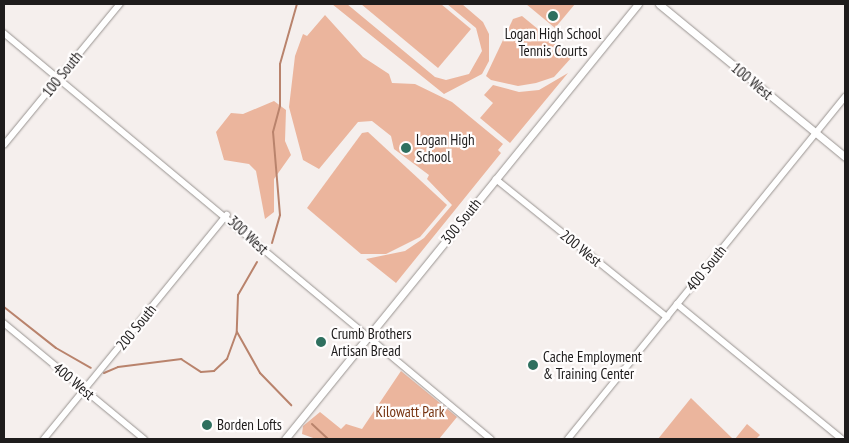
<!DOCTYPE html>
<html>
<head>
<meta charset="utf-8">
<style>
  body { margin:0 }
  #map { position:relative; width:849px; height:443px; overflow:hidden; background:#f5efed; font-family:"PT Sans Narrow",sans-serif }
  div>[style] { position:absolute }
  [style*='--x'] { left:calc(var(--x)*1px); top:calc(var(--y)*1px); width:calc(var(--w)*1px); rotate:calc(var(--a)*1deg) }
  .green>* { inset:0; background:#ebb59d }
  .stream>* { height:2px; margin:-1px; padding:0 1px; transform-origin:1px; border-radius:1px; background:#b9836c }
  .roads { filter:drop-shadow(0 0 1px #989390) drop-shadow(0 0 1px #989390) }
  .minor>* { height:5.5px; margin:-2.75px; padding:0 2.75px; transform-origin:2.75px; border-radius:2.75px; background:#fff }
  .tertiary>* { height:7px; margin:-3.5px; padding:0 3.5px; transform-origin:3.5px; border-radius:3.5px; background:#fff }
  .dots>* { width:14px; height:14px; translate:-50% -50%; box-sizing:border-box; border:2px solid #fffdfd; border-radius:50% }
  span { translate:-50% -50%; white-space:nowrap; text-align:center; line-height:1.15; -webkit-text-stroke:4.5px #fffdfd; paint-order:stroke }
  .poi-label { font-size:15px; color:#1e1c1c }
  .left { translate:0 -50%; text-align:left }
  .street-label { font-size:15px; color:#1e1c1c }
  .park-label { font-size:15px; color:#763310 }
  .frame { position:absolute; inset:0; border:5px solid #1e1c1c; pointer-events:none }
</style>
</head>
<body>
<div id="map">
  <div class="green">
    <div style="clip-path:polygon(332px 4px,347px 4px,435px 77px,446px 80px,469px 74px,482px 51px,476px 28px,447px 4px,462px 4px,483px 22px,489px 34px,489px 61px,482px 74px,444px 94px)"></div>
    <div style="clip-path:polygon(361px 4px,441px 4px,471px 29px,438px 68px)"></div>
    <div style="clip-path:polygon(526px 4px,575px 4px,555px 28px)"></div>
    <div style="clip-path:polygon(325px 15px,363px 57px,389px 74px,392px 83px,415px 84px,452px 102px,503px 144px,498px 150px,501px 153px,396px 283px,366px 259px,405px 251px,424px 238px,452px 205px,427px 179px,429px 175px,394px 149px,391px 136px,372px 121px,358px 122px,319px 169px,303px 160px,289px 107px,295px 56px,303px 34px,307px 36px)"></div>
    <div style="clip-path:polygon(522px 16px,572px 57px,554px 77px,536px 83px,518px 86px,491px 80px,486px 76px,513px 19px)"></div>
    <div style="clip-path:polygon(568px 73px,510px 143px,480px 118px,493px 103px,484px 95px,493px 85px,519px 92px,539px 90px)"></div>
    <div style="clip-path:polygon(274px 101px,286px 110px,285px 141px,291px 155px,274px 179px,274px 212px,265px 219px,256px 171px,249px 164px,224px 160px,216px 132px,231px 113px,243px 114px)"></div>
    <div style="clip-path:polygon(368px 132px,447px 205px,420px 237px,386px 254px,361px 254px,307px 208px,362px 133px)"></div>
    <div style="clip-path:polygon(401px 371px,457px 417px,439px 439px,316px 439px,302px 434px,303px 426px,320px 412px,341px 429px,346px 424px,362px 429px)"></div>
    <div style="clip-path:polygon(691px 398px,733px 439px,658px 439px)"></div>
    <div style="clip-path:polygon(747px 424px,760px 435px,756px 439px,735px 439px)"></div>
  </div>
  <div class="stream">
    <div style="--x:272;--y:243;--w:29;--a:-74"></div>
    <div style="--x:280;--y:215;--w:83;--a:-94.8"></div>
    <div style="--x:273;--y:132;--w:27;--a:-75"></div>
    <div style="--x:280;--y:106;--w:42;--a:-90"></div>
    <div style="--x:280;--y:64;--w:62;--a:-74.2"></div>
    <div style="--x:257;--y:262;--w:38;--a:120"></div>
    <div style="--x:238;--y:295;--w:37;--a:92"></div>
    <div style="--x:237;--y:332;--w:47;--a:60.7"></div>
    <div style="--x:260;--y:373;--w:45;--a:45.9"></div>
    <div style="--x:4;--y:307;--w:66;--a:38.3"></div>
    <div style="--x:56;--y:348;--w:40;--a:29.7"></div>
    <div style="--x:104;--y:373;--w:15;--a:-23"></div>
    <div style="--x:118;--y:367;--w:64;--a:-7.2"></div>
    <div style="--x:181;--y:359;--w:24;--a:33"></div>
    <div style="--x:201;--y:372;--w:13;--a:-4"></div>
    <div style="--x:214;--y:371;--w:18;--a:-43"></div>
    <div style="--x:227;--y:359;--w:29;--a:-70"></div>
    <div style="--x:312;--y:424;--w:22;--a:43"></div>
  </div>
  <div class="roads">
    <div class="minor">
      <div style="--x:4;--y:33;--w:634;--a:39.82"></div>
      <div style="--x:4;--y:145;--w:183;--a:-50.6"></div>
      <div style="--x:496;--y:179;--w:220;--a:38.9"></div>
      <div style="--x:677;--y:304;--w:213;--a:39.3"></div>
      <div style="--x:4;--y:323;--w:182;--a:39.6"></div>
      <div style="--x:44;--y:439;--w:289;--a:-50.8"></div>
      <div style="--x:568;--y:439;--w:440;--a:-51"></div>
    </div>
    <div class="tertiary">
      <div style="--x:659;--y:4;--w:241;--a:39.4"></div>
      <div style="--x:285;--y:439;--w:560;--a:-50.94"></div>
    </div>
  </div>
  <div class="dots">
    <div style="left:553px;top:16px;background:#2f705f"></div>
    <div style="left:406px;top:148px;background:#2f705f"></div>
    <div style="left:321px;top:342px;background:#2f705f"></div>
    <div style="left:533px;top:365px;background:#2f705f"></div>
    <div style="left:207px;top:425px;background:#2f705f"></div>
  </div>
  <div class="poi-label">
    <span style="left:553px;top:42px">Logan High School<br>Tennis Courts</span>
    <span class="left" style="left:416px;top:148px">Logan High<br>School</span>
    <span class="left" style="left:331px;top:342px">Crumb Brothers<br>Artisan Bread</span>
    <span class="left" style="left:543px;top:365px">Cache Employment<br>&amp; Training Center</span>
    <span class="left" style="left:217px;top:425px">Borden Lofts</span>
  </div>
  <div class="street-label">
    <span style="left:62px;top:74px;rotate:-51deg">100 South</span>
    <span style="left:752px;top:81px;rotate:40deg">100 West</span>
    <span style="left:461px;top:221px;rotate:-51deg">300 South</span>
    <span style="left:248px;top:235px;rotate:43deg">300 West</span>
    <span style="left:581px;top:248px;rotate:39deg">200 West</span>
    <span style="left:706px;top:268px;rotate:-51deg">400 South</span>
    <span style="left:136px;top:327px;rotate:-51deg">200 South</span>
    <span style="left:74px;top:381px;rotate:40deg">400 West</span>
  </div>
  <div class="park-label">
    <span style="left:410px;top:412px">Kilowatt Park</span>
  </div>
  <div class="frame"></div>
</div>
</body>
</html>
